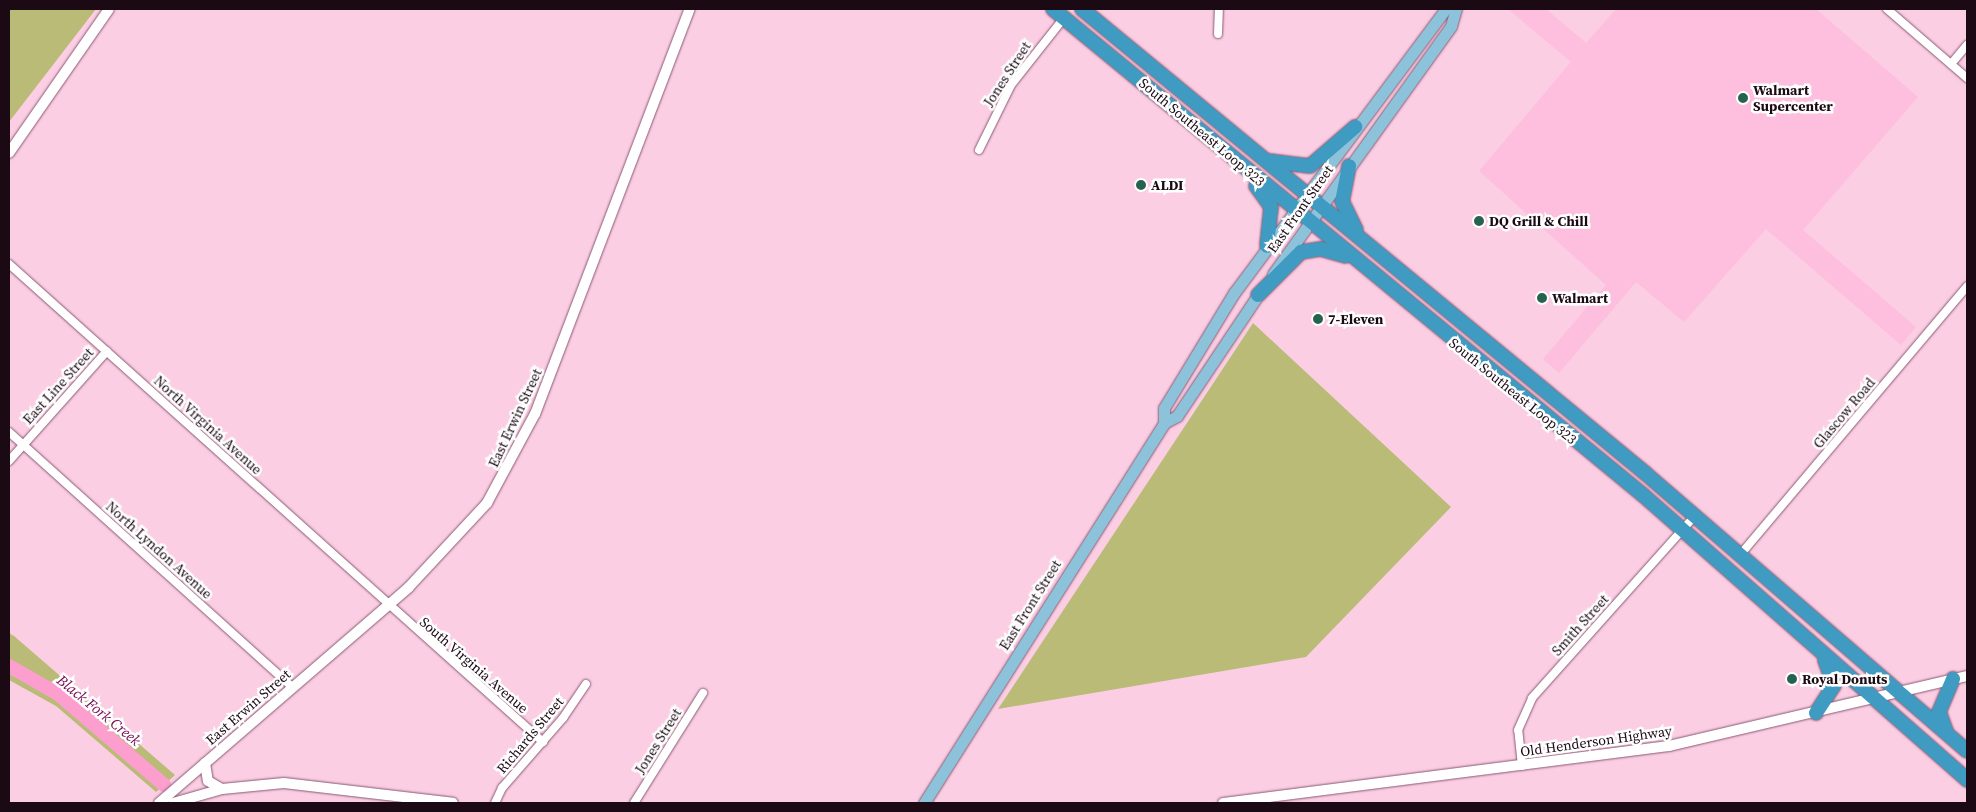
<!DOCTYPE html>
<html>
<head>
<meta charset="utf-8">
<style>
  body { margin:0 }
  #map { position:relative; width:1976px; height:812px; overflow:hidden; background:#fbcee4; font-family:"Source Serif 4",serif }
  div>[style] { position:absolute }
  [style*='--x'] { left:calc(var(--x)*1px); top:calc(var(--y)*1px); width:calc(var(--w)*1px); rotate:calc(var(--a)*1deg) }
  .built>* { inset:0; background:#fdbfdd }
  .green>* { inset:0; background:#bbbb78 }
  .river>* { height:14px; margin:-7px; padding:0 7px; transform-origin:7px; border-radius:7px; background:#fc9ece }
  .roads { filter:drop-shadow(0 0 1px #895971) drop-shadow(0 0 1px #895971) }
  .street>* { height:8px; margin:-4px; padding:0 4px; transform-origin:4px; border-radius:4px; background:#fff }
  .secondary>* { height:10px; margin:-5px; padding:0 5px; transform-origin:5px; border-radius:5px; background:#fff }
  .primary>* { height:11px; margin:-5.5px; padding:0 5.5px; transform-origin:5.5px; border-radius:5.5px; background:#8cc3da }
  .highway>* { height:14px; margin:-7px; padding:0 7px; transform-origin:7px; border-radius:7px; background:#3f9bc1 }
  .dots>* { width:14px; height:14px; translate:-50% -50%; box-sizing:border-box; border:2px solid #fefefe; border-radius:50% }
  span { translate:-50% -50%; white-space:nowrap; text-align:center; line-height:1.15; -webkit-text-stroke:5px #fefefe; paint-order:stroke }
  .street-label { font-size:14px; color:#1b0913 }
  .poi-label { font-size:14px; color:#1b0913; font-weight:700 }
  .left { translate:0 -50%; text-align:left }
  .water-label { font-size:15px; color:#790852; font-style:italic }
  .frame { position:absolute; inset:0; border:10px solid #1b0913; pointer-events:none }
</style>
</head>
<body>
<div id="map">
  <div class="built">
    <div style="clip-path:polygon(1508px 9px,1546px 9px,1586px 43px,1616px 9px,1816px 9px,1918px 97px,1803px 230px,1916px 327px,1901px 345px,1766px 229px,1684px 322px,1636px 282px,1559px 373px,1543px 359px,1606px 285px,1479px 171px,1571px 62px)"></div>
  </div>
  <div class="green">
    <div style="clip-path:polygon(9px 9px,96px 9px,9px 122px)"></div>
    <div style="clip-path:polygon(1253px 323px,1451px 507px,1306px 657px,998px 709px)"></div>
    <div style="clip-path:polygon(9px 633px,14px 636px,175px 775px,156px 792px,56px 706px,9px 680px)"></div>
  </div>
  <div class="river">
    <div style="--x:9;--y:666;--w:56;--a:29.7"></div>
    <div style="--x:58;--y:694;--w:140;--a:40.6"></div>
  </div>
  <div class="roads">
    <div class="street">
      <div style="--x:1887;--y:9;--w:106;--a:40.8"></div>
      <div style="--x:1218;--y:34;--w:25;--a:-88"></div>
      <div style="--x:1951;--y:64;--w:25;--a:-50"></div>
      <div style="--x:979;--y:150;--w:72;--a:-63.8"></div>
      <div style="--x:1011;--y:85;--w:85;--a:-51.7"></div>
      <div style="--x:9;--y:264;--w:717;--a:41.83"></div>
      <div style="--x:9;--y:432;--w:381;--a:42"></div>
      <div style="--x:9;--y:461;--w:147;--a:-48.3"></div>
      <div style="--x:1740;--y:555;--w:352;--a:-49.8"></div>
      <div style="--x:1522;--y:766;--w:36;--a:-96"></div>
      <div style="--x:1518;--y:730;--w:35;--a:-66"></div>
      <div style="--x:1532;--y:698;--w:244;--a:-48.2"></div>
      <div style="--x:495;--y:803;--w:17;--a:-65"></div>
      <div style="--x:502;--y:788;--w:93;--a:-48.9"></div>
      <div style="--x:563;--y:718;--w:41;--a:-55.9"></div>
      <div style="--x:634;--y:803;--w:130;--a:-57.9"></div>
    </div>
    <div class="secondary">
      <div style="--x:9;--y:153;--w:175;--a:-55.2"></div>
      <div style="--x:205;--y:763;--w:18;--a:81"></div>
      <div style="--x:208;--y:781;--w:16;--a:30"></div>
      <div style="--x:159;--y:803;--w:330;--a:-40.8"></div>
      <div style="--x:409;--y:587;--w:115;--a:-47.1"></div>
      <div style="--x:487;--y:503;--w:101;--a:-61.7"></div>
      <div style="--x:535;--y:414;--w:434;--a:-69.1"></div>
      <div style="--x:173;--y:803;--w:51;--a:-15.9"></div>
      <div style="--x:222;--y:789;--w:62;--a:-5.5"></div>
      <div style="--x:284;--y:783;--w:170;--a:6.7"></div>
      <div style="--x:1223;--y:803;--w:450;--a:-7.3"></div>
      <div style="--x:1669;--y:746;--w:306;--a:-13.2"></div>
    </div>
    <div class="primary">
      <div style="--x:1273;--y:274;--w:305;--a:-54.3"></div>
      <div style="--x:1451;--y:26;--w:18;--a:-74"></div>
      <div style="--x:1164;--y:423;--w:15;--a:-90"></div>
      <div style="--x:1164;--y:408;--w:135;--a:-58.7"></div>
      <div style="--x:1234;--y:293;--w:354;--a:-53.3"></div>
      <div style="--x:924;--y:803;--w:449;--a:-57.7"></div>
      <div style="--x:1164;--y:423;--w:15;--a:-28"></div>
      <div style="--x:1177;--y:416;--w:153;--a:-56.2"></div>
    </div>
    <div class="highway">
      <div style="--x:1053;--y:9;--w:764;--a:39.48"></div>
      <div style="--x:1643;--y:495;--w:432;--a:41.3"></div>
      <div style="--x:1082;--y:9;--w:730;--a:39.49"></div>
      <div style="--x:1645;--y:473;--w:425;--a:40.8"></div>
      <div style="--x:1269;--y:161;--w:41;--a:7"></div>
      <div style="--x:1310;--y:166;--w:60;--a:-40.9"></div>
      <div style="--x:1349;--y:166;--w:36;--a:101"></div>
      <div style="--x:1342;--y:201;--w:32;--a:64"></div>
      <div style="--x:1256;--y:186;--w:26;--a:54"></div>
      <div style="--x:1271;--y:207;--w:39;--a:96"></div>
      <div style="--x:1258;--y:295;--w:61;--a:-45"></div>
      <div style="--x:1301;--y:252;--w:20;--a:-9"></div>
      <div style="--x:1321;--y:249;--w:25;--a:16"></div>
      <div style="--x:1816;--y:713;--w:33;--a:-57"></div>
      <div style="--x:1834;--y:685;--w:27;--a:-110"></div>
      <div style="--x:1946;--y:731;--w:20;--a:-110"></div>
      <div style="--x:1939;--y:712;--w:36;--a:-67"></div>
    </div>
  </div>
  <div class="dots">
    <div style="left:1743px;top:98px;background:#26634f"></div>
    <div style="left:1141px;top:185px;background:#26634f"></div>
    <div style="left:1479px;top:221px;background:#26634f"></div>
    <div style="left:1542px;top:298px;background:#26634f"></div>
    <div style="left:1318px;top:319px;background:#26634f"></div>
    <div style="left:1792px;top:679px;background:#26634f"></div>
  </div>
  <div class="street-label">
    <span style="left:1007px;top:74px;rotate:-57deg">Jones Street</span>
    <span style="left:1202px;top:132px;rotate:40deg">South Southeast Loop 323</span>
    <span style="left:1300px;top:209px;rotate:-55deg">East Front Street</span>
    <span style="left:58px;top:386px;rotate:-48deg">East Line Street</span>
    <span style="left:1513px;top:391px;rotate:39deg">South Southeast Loop 323</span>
    <span style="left:1844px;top:413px;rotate:-50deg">Glascow Road</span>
    <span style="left:515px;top:418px;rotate:-65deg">East Erwin Street</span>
    <span style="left:208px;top:425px;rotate:42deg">North Virginia Avenue</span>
    <span style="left:159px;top:550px;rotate:42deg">North Lyndon Avenue</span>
    <span style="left:1030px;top:605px;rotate:-58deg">East Front Street</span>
    <span style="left:1580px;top:625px;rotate:-48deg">Smith Street</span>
    <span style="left:474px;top:665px;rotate:41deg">South Virginia Avenue</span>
    <span style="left:248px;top:707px;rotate:-41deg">East Erwin Street</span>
    <span style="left:530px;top:735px;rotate:-50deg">Richards Street</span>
    <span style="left:658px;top:741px;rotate:-58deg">Jones Street</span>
    <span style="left:1596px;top:741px;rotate:-8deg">Old Henderson Highway</span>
  </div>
  <div class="poi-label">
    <span class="left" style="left:1753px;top:98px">Walmart<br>Supercenter</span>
    <span class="left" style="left:1151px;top:185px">ALDI</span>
    <span class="left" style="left:1489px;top:221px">DQ Grill &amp; Chill</span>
    <span class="left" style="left:1552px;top:298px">Walmart</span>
    <span class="left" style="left:1328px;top:319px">7-Eleven</span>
    <span class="left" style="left:1802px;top:679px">Royal Donuts</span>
  </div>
  <div class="water-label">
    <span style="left:99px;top:710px;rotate:39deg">Black Fork Creek</span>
  </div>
  <div class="frame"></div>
</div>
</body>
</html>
